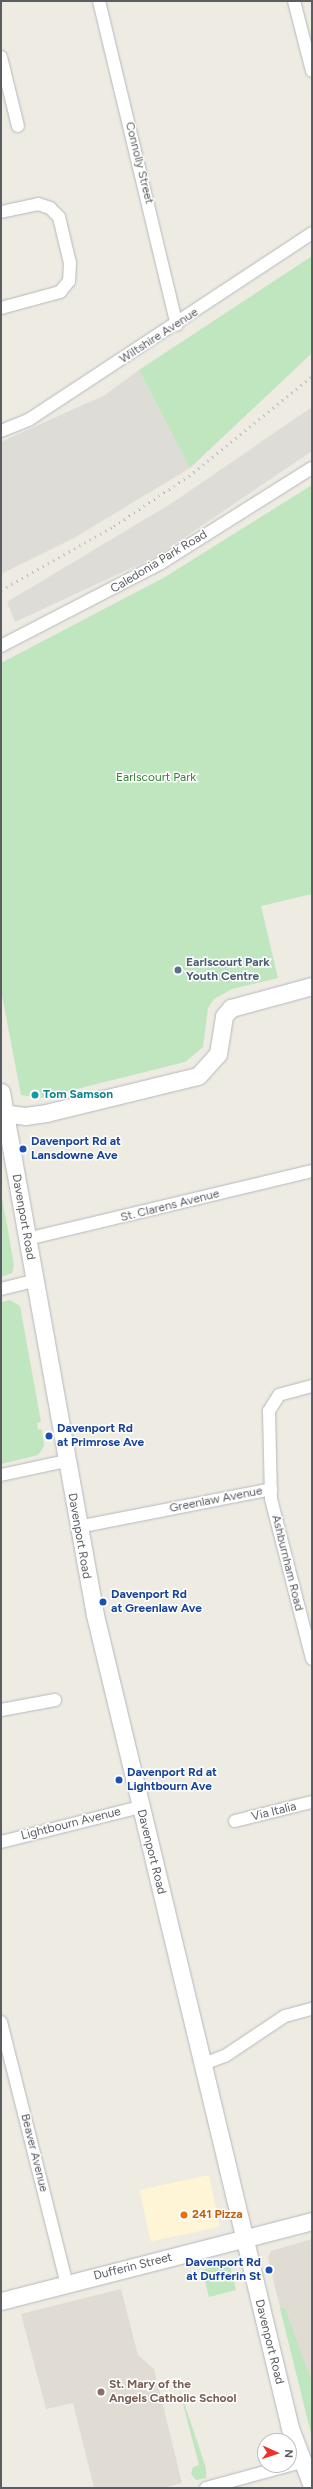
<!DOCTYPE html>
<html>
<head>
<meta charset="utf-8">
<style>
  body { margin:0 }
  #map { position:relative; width:313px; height:2489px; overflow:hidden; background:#edebe2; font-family:Figtree,sans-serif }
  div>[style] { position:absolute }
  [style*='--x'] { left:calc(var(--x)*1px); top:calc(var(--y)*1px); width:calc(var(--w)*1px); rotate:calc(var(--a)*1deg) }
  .commercial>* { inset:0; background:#fef4d6; transform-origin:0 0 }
  .industrial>* { inset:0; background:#dedcd6 }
  .education>* { inset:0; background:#e0dcd3 }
  .green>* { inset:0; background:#bfe6be }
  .roads { filter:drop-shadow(0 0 1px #b5b8bd) drop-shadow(0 0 1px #b5b8bd) }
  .street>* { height:12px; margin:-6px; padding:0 6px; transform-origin:6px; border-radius:6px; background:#fff }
  .secondary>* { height:17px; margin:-8.5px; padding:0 8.5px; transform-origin:8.5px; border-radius:8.5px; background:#fff }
  .rail>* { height:3px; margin-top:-1.5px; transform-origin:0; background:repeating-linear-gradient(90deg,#b3b4b4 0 1px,transparent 0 6px) }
  .dots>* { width:11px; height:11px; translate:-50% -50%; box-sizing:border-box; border:2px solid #fff; border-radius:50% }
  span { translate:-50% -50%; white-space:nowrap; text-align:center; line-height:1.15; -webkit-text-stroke:3px #fff; paint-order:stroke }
  .street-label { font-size:12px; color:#5a5e63 }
  .park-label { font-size:12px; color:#328234 }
  .service-label { font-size:12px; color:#4e5e75; font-weight:700 }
  .left { translate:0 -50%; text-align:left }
  .culture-label { font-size:12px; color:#0d838f; font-weight:700 }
  .transit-label { font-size:12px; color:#164399; font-weight:700 }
  .right { translate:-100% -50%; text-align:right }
  .food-label { font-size:12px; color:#c56008; font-weight:700 }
  .education-label { font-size:12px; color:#785e54; font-weight:700 }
  .frame { position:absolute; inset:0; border:2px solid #5a5e63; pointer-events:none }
  .north { position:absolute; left:257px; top:2433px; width:40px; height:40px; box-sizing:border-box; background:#fff; border:1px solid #bdbfc1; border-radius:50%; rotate:93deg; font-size:11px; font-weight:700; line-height:16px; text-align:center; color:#5a5e63 }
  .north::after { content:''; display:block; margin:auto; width:14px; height:18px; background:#eb342a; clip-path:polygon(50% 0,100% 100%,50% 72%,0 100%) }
</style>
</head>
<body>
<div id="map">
  <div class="commercial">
    <div style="left:209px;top:2175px;width:53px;height:71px;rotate:78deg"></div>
  </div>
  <div class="industrial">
    <div style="clip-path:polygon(139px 370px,190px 468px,74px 538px,1px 574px,1px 442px,105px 395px)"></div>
    <div style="clip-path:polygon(312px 407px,312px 451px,157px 556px,15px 622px,7px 602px,172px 503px)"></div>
  </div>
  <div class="education">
    <div style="clip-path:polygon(312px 2239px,312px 2437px,268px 2258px,271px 2251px)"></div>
    <div style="clip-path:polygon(121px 2289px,138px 2355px,154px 2369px,182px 2483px,163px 2488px,94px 2488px,73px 2403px,46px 2409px,21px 2314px)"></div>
  </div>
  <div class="green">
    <div style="clip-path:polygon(312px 256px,312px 353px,190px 468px,139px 370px)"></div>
    <div style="clip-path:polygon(312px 485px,312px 894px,261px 906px,278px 978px,232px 989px,214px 999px,208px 1008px,203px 1047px,185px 1062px,40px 1098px,21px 1095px,1px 990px,1px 663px,165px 577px)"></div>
    <div style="clip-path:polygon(1px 1192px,14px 1265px,12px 1273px,1px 1277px)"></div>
    <div style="clip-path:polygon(10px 1300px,20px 1306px,41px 1422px,37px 1423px,38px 1430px,42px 1429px,44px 1446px,38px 1455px,1px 1464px,1px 1302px)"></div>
    <div style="clip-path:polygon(225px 2264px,231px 2269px,236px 2290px,209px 2297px,202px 2270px)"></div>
    <div style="clip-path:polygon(280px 2308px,285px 2308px,312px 2383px,312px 2437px)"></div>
    <div style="clip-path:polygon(178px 2385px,206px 2468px,206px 2478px,196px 2480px,191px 2474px,193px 2467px,199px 2465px)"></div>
  </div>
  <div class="roads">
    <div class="street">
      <div style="--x:99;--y:1;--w:333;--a:76.5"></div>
      <div style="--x:294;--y:1;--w:72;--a:75.6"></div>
      <div style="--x:1;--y:57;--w:71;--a:76.2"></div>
      <div style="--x:1;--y:212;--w:38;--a:-12"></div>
      <div style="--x:38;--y:204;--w:13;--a:18"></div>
      <div style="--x:50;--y:208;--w:13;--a:45"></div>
      <div style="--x:59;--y:217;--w:47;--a:76.6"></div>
      <div style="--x:70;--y:263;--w:18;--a:93"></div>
      <div style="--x:69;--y:281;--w:14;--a:129"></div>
      <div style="--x:60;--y:292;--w:61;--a:164.8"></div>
      <div style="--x:1;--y:431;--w:31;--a:-22"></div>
      <div style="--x:30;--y:419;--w:338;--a:-33.4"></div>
      <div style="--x:1;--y:646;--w:180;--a:-27.4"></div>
      <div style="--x:161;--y:563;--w:178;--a:-32.2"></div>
      <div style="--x:27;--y:1239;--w:293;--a:-13.4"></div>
      <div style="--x:1;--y:1289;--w:34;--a:-14"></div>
      <div style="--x:312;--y:1386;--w:34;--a:165"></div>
      <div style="--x:279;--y:1395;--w:19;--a:122"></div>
      <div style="--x:269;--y:1411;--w:88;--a:88.7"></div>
      <div style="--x:271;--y:1499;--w:165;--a:75.6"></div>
      <div style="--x:1;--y:1475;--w:66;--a:-12.2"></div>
      <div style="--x:78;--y:1527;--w:197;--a:-11.1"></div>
      <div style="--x:1;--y:1710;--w:55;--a:-10.5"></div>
      <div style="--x:235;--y:1821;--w:79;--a:-13.9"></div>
      <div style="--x:1;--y:1842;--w:143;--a:-14.1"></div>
      <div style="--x:1;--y:2022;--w:270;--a:75.9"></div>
      <div style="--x:201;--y:2065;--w:26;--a:-21"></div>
      <div style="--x:225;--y:2056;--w:72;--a:-33.7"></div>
      <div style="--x:285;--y:2016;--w:28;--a:-15"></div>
      <div style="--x:206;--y:2488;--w:99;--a:-15.2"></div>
    </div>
    <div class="secondary">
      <div style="--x:1;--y:1092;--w:531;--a:79.81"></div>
      <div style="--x:95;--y:1615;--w:836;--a:76.51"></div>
      <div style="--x:290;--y:2428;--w:62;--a:69.2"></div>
      <div style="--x:1;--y:1113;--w:24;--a:7"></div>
      <div style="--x:25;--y:1116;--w:21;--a:-8"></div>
      <div style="--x:46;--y:1113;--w:156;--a:-13.7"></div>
      <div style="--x:198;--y:1076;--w:30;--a:-48"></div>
      <div style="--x:218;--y:1054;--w:38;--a:-81"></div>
      <div style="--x:224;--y:1016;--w:11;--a:-49"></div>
      <div style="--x:231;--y:1008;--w:84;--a:-15.2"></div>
      <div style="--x:1;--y:2301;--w:321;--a:-14.4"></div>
    </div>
  </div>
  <div class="rail">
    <div style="--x:1;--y:590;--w:130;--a:-29.5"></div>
    <div style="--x:114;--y:526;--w:90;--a:-33.7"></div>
    <div style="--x:189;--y:476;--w:159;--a:-39.1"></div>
  </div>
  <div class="dots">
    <div style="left:178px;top:970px;background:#5c6f8a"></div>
    <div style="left:35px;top:1095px;background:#0f9aa8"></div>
    <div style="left:23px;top:1149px;background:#1a4fb4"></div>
    <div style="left:49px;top:1436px;background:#1a4fb4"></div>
    <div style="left:103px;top:1602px;background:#1a4fb4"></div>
    <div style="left:119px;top:1780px;background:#1a4fb4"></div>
    <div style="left:184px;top:2215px;background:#e8710a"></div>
    <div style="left:269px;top:2270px;background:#1a4fb4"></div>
    <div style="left:101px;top:2392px;background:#8d6e63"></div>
  </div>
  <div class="street-label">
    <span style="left:139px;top:163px;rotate:76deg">Connolly Street</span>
    <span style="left:159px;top:336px;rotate:-33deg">Wiltshire Avenue</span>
    <span style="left:159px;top:562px;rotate:-31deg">Caledonia Park Road</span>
    <span style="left:170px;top:1206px;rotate:-14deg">St. Clarens Avenue</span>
    <span style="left:23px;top:1217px;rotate:80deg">Davenport Road</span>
    <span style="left:216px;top:1500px;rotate:-11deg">Greenlaw Avenue</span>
    <span style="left:79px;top:1536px;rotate:80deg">Davenport Road</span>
    <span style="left:287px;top:1563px;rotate:76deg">Ashburnham Road</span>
    <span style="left:274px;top:1812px;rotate:-14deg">Via Italia</span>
    <span style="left:71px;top:1824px;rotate:-14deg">Lightbourn Avenue</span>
    <span style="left:151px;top:1852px;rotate:76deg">Davenport Road</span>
    <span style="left:34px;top:2153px;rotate:76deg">Beaver Avenue</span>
    <span style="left:133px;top:2267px;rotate:-14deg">Dufferin Street</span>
    <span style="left:269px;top:2342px;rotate:76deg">Davenport Road</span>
  </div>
  <div class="park-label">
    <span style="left:156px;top:778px">Earlscourt Park</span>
  </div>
  <div class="service-label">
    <span class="left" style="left:186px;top:970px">Earlscourt Park<br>Youth Centre</span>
  </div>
  <div class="culture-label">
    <span class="left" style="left:43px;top:1095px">Tom Samson</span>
  </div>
  <div class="transit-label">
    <span class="left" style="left:31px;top:1149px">Davenport Rd at<br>Lansdowne Ave</span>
    <span class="left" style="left:57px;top:1436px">Davenport Rd<br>at Primrose Ave</span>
    <span class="left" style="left:111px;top:1602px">Davenport Rd<br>at Greenlaw Ave</span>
    <span class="left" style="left:127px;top:1780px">Davenport Rd at<br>Lightbourn Ave</span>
    <span class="right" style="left:261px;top:2270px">Davenport Rd<br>at Dufferin St</span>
  </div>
  <div class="food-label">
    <span class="left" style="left:192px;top:2215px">241 Pizza</span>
  </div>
  <div class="education-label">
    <span class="left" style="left:109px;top:2392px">St. Mary of the<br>Angels Catholic School</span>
  </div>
  <div class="frame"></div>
  <div class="north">N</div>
</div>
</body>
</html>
